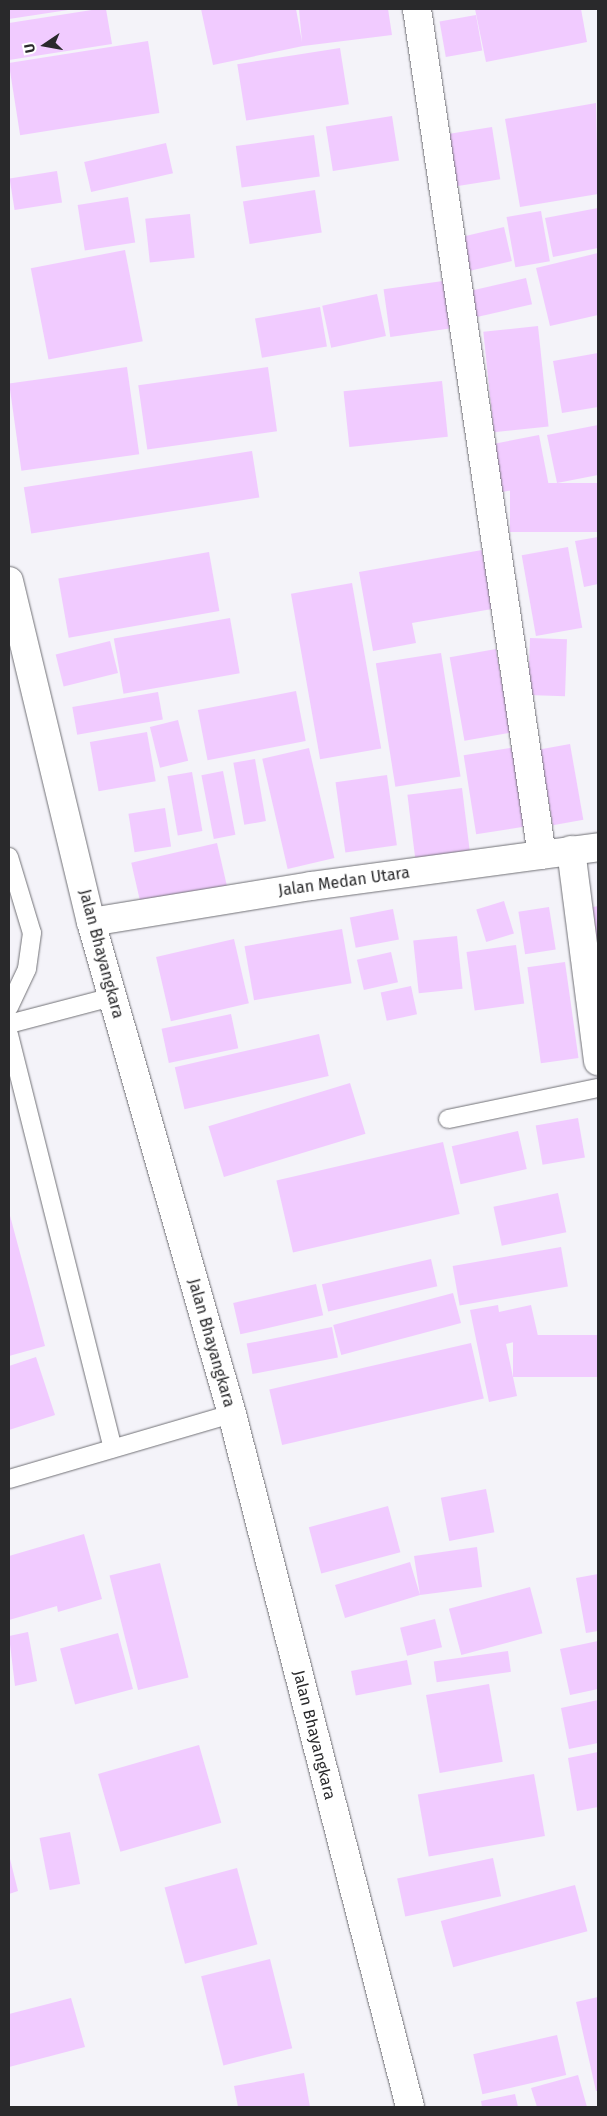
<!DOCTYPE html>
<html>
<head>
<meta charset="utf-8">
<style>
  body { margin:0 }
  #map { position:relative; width:607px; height:2116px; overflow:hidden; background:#f4f3f9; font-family:"Fira Sans",sans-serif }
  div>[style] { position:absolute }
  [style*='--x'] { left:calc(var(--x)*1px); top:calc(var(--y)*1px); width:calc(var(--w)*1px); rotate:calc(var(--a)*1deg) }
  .building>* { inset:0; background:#f1cbff; transform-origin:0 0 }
  .roads { filter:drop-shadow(0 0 1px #717176) drop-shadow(0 0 1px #717176) }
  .lane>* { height:18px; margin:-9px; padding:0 9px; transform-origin:9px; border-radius:9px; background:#fff }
  .street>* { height:28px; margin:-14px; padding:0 14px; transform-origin:14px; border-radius:14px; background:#fff }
  .secondary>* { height:28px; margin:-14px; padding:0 14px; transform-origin:14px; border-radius:14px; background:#fff }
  span { translate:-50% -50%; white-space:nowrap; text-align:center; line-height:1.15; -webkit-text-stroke:4px #fff; paint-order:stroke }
  .street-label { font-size:16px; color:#29292b }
  .frame { position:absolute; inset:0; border:10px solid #29292b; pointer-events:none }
  .north { position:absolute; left:20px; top:20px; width:50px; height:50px; -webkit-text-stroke:4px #fff; paint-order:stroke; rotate:258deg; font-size:14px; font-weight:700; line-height:20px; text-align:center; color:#29292b }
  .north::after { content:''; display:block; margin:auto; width:18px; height:22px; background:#29292b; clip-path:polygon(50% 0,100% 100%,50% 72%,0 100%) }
</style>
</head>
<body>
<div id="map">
  <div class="building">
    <div style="clip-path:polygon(9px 9px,68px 9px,68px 10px,9px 19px)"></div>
    <div style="clip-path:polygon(98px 9px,106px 9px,112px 44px,9px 60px,9px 23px)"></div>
    <div style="clip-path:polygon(201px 9px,296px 9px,302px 42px,299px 9px,388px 9px,392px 35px,303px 46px,213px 65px)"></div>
    <div style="clip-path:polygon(475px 9px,581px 9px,587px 42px,486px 62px)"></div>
    <div style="left:476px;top:15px;width:36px;height:37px;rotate:80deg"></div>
    <div style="left:148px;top:41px;width:73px;height:141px;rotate:81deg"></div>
    <div style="left:340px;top:48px;width:57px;height:104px;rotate:81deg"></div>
    <div style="clip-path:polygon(596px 103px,598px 194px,520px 207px,505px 119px)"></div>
    <div style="left:392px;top:116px;width:45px;height:67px;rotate:81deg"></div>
    <div style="left:492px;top:127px;width:53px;height:46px;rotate:81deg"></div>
    <div style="left:314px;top:135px;width:42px;height:79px;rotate:82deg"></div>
    <div style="left:166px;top:143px;width:31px;height:84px;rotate:77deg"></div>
    <div style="left:57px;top:171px;width:32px;height:48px;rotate:81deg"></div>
    <div style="left:315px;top:190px;width:43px;height:73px;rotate:81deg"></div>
    <div style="left:128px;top:197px;width:46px;height:51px;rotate:81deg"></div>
    <div style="clip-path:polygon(598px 208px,598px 248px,553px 257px,545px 218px)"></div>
    <div style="left:541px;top:211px;width:51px;height:35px;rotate:80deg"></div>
    <div style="left:190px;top:214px;width:44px;height:45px;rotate:84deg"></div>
    <div style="left:504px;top:227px;width:35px;height:44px;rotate:77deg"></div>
    <div style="left:125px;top:250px;width:93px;height:96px;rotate:79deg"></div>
    <div style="clip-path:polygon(598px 253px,598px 315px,550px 326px,536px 268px)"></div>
    <div style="left:526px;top:278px;width:27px;height:60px;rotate:77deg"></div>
    <div style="left:443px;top:281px;width:48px;height:60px;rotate:82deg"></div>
    <div style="left:377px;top:294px;width:43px;height:56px;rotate:78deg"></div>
    <div style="left:320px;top:307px;width:40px;height:66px;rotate:80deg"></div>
    <div style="left:538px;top:326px;width:101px;height:55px;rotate:84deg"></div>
    <div style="clip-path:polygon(598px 353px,598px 407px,562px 413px,553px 361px)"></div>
    <div style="left:127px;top:367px;width:88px;height:119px;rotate:82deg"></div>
    <div style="left:268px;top:367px;width:65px;height:131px;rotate:82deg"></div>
    <div style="left:442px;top:381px;width:56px;height:99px;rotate:84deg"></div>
    <div style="clip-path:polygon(598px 425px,598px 475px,557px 483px,547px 435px)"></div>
    <div style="left:539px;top:435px;width:49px;height:51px;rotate:79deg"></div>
    <div style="left:252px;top:451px;width:47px;height:231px;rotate:81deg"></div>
    <div style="left:598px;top:483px;width:49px;height:88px;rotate:90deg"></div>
    <div style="clip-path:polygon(598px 537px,598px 584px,584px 587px,575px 541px)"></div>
    <div style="left:568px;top:547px;width:82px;height:47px;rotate:80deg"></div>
    <div style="clip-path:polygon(482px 550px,492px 609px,412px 623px,416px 643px,373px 651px,359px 572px)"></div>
    <div style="left:209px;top:552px;width:60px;height:153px;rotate:80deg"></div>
    <div style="left:352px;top:583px;width:168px;height:62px;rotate:80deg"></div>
    <div style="left:230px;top:618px;width:56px;height:118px;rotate:80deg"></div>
    <div style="left:530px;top:638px;width:37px;height:57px;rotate:2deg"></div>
    <div style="left:110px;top:641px;width:33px;height:56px;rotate:76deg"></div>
    <div style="left:496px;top:649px;width:85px;height:47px;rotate:80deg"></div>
    <div style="left:441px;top:653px;width:125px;height:66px;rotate:81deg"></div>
    <div style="left:296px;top:691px;width:51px;height:100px;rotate:79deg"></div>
    <div style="left:158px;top:692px;width:28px;height:87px;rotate:80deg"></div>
    <div style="left:178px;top:720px;width:42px;height:29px;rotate:76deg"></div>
    <div style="left:147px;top:732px;width:50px;height:58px;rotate:80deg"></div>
    <div style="left:570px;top:744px;width:77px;height:31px;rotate:80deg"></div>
    <div style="left:516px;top:747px;width:80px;height:53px;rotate:81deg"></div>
    <div style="left:309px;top:748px;width:113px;height:48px;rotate:77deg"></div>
    <div style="left:255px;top:759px;width:63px;height:22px;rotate:80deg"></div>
    <div style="left:223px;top:771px;width:65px;height:22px;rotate:79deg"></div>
    <div style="left:192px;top:772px;width:60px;height:25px;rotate:80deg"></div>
    <div style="left:387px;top:775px;width:71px;height:52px;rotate:82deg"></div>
    <div style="left:462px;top:788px;width:64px;height:55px;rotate:83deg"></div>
    <div style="left:165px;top:808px;width:39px;height:37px;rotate:81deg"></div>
    <div style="left:217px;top:843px;width:45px;height:88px;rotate:77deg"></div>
    <div style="left:504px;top:901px;width:34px;height:29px;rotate:73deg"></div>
    <div style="clip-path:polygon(598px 906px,598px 950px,597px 950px,589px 908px)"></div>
    <div style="left:549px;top:907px;width:43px;height:31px;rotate:81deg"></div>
    <div style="left:393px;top:909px;width:31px;height:44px;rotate:79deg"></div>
    <div style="left:342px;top:929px;width:55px;height:99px;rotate:80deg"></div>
    <div style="left:457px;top:936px;width:53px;height:44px;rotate:84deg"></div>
    <div style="left:234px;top:939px;width:66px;height:80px;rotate:77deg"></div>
    <div style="left:516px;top:945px;width:59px;height:50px;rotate:82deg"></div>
    <div style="left:391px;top:952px;width:31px;height:35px;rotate:77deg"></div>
    <div style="left:565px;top:962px;width:97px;height:38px;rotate:82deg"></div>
    <div style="left:411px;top:986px;width:29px;height:31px;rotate:78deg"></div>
    <div style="left:231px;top:1014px;width:35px;height:71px;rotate:78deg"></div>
    <div style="left:319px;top:1034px;width:43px;height:148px;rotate:77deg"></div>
    <div style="left:350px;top:1083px;width:53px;height:148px;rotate:73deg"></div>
    <div style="left:578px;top:1118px;width:40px;height:43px;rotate:80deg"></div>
    <div style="left:518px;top:1131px;width:39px;height:68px;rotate:77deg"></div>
    <div style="left:443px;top:1142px;width:74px;height:171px;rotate:77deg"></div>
    <div style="left:558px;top:1193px;width:40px;height:66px;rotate:78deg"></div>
    <div style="clip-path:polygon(9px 1212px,45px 1346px,9px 1356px)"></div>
    <div style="left:561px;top:1247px;width:40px;height:110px;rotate:80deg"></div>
    <div style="left:431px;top:1259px;width:28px;height:112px;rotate:77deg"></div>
    <div style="left:316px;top:1284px;width:32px;height:85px;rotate:77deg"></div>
    <div style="left:453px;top:1293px;width:31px;height:124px;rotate:75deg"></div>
    <div style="clip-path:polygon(498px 1305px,499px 1312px,531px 1305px,538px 1336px,506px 1344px,517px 1396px,489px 1402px,470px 1310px)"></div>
    <div style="left:332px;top:1327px;width:31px;height:87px;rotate:79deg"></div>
    <div style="left:598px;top:1335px;width:42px;height:85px;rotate:90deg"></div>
    <div style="left:471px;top:1343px;width:57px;height:207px;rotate:77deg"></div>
    <div style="clip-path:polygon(36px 1357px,55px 1415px,9px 1430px,9px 1366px)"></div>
    <div style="left:486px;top:1489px;width:44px;height:46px;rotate:79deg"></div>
    <div style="left:388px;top:1506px;width:48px;height:82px;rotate:75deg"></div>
    <div style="clip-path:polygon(84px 1534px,102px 1599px,58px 1612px,57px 1606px,9px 1620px,9px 1556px)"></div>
    <div style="clip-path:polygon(477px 1547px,482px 1587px,420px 1595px,345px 1618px,335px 1585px,410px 1562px,420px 1595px,414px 1556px)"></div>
    <div style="left:160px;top:1563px;width:118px;height:52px;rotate:76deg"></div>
    <div style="clip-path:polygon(598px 1574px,598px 1631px,586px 1633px,576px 1578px)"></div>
    <div style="left:530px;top:1587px;width:48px;height:84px;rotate:75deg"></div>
    <div style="left:435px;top:1619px;width:29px;height:36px;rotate:76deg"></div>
    <div style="clip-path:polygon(28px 1632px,37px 1681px,15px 1686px,9px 1636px)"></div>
    <div style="left:118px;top:1633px;width:58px;height:60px;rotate:75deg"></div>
    <div style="clip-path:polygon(598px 1641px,598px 1689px,570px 1695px,560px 1649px)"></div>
    <div style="left:508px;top:1651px;width:21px;height:75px;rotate:82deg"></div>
    <div style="left:407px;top:1660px;width:25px;height:57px;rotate:79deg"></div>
    <div style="left:489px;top:1684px;width:79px;height:64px;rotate:80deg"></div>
    <div style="clip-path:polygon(598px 1700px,598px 1743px,569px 1749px,561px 1708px)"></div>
    <div style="left:199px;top:1745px;width:81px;height:105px;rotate:74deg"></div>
    <div style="clip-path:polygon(598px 1752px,598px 1807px,577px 1811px,568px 1758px)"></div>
    <div style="left:534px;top:1774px;width:63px;height:118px;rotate:80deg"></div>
    <div style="left:70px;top:1832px;width:53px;height:31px;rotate:79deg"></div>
    <div style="clip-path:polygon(9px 1855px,18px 1891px,9px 1894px)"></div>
    <div style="left:493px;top:1858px;width:39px;height:98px;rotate:78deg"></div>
    <div style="left:237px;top:1868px;width:79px;height:75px;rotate:75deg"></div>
    <div style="left:575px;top:1885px;width:48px;height:139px;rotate:75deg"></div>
    <div style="left:270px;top:1959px;width:92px;height:71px;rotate:76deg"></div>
    <div style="clip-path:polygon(598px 1997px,598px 2091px,596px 2091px,576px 2002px)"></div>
    <div style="clip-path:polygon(71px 1998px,85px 2047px,9px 2067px,9px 2014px)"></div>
    <div style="left:557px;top:2035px;width:41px;height:86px;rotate:77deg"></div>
    <div style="clip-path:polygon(304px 2073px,310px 2107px,238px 2107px,234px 2086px)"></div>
    <div style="clip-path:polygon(578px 2075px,587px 2107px,537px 2107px,531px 2088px)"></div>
    <div style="clip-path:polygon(515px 2094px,518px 2107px,482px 2107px,481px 2101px)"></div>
  </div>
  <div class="roads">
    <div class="lane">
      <div style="--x:9;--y:857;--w:79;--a:73.2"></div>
      <div style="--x:32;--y:933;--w:36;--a:98"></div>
      <div style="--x:27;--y:969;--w:42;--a:115.3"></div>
      <div style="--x:9;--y:1024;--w:106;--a:-14.7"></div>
      <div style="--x:9;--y:1035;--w:426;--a:75.9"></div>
      <div style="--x:448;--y:1119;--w:153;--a:-11.7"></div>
      <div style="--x:9;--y:1479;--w:232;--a:-16.3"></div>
    </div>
    <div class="street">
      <div style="--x:417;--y:9;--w:855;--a:81.6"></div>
      <div style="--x:571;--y:850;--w:213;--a:82.7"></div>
    </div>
    <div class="secondary">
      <div style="--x:9;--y:581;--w:351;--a:76.5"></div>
      <div style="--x:91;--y:922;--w:512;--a:74.01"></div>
      <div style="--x:232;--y:1414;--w:715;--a:75.59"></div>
      <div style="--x:91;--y:922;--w:223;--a:-9.3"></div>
      <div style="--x:311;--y:886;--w:290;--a:-7.7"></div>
    </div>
  </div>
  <div class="street-label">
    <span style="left:344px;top:882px;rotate:-8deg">Jalan Medan Utara</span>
    <span style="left:101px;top:954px;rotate:75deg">Jalan Bhayangkara</span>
    <span style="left:211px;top:1343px;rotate:74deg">Jalan Bhayangkara</span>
    <span style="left:314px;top:1735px;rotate:76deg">Jalan Bhayangkara</span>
  </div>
  <div class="frame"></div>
  <div class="north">U</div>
</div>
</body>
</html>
